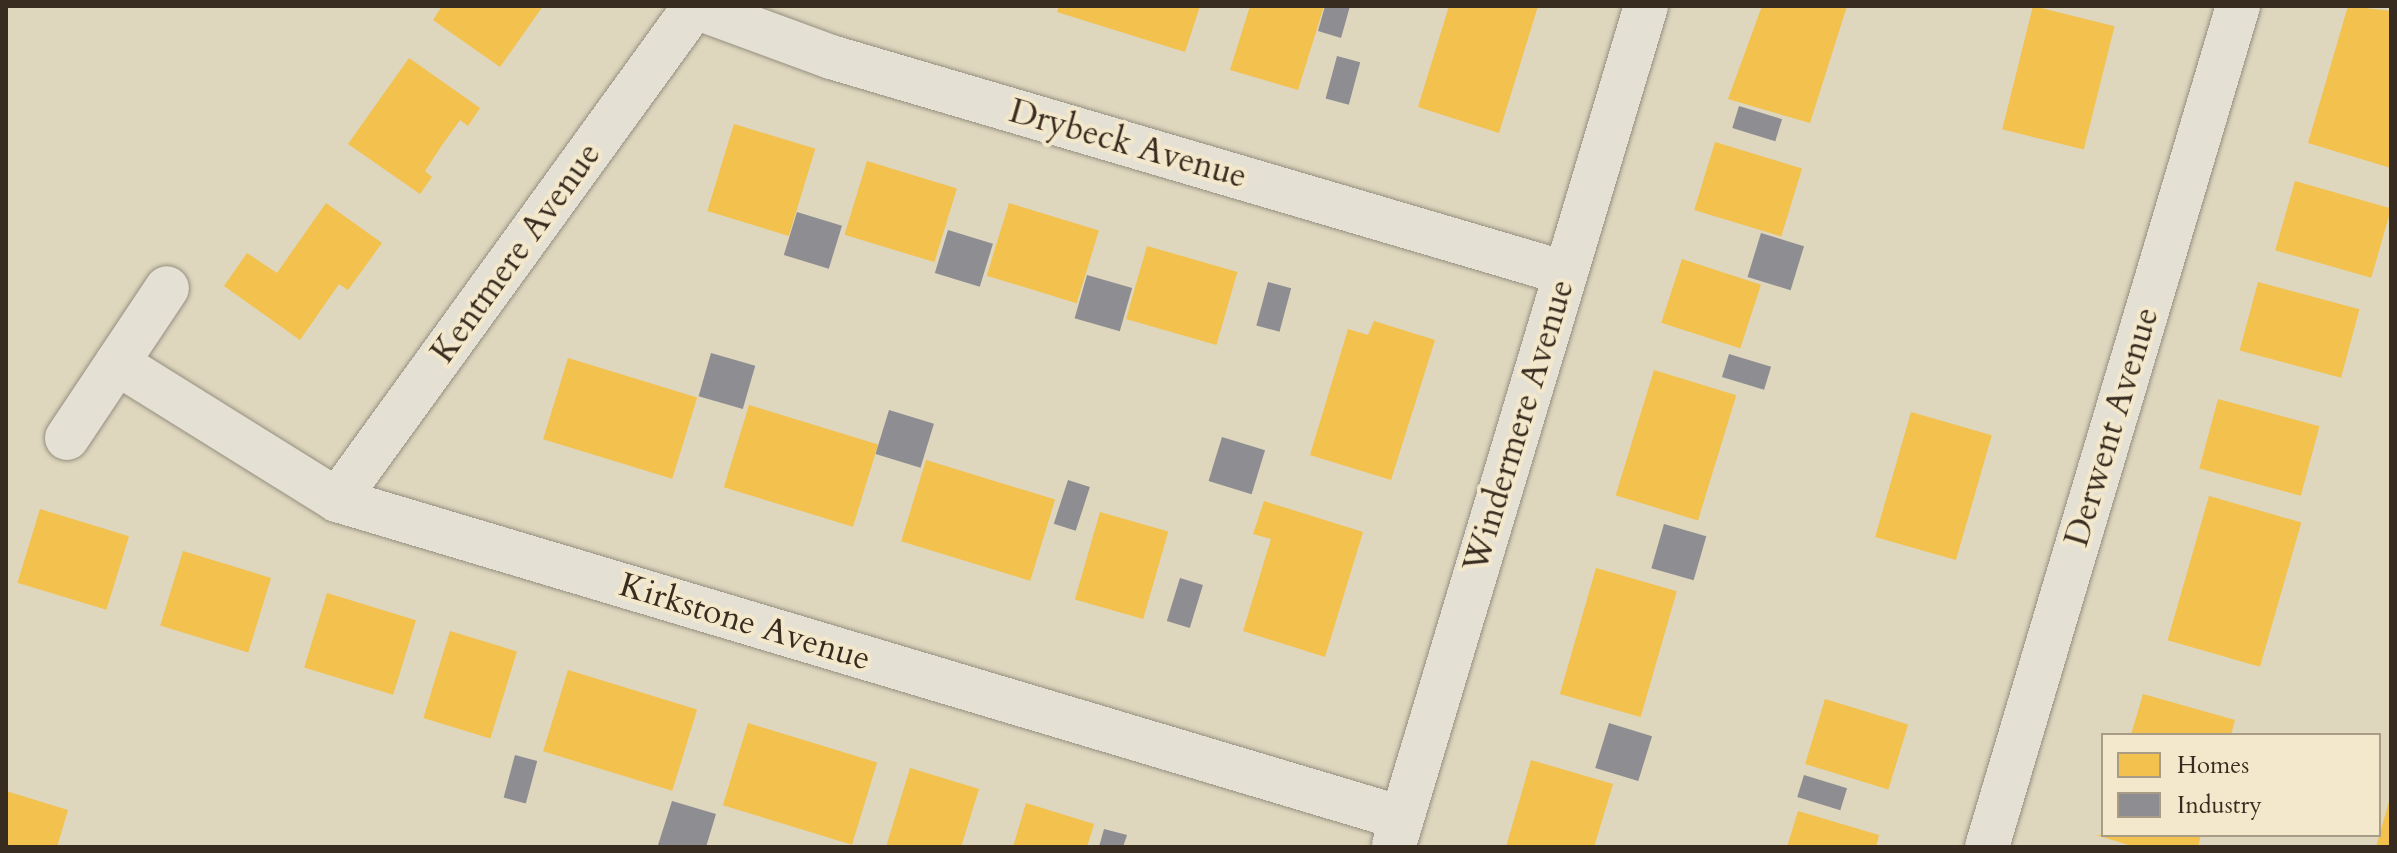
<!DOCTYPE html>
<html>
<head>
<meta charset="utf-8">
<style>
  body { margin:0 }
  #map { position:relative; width:2397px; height:853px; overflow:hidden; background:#ded6bd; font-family:Cardo,serif }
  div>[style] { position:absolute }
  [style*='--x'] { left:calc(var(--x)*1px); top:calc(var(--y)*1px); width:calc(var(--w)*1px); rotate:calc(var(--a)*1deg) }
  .homes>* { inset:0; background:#f2c14e; transform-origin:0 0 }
  .industry>* { inset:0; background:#8d8d92; transform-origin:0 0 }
  .roads { filter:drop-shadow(0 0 2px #958f80) drop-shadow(0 0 2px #958f80) }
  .street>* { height:44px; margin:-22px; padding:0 22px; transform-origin:22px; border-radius:22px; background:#e5e0d4 }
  span { translate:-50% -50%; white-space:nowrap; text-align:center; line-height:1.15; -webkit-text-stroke:8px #f3e8cb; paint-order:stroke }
  .street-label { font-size:34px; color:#382b1f }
  .frame { position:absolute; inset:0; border:8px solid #382b1f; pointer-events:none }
  .legend { position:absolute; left:2101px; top:733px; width:280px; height:104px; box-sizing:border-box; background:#f3e8cb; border:2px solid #a89c86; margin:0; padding:10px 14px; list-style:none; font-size:24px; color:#382b1f }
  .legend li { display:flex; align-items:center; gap:16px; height:40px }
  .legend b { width:40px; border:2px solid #a89c86 }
</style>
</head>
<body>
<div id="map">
  <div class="homes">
    <div style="clip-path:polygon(442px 6px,543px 6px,500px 67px,433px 20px)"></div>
    <div style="clip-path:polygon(1059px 6px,1200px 6px,1185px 52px,1057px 12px)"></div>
    <div style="clip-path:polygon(1250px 6px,1324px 6px,1298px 90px,1230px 70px)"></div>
    <div style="clip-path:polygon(1449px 6px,1538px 6px,1499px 133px,1418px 107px)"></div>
    <div style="clip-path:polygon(1762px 6px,1847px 6px,1810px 123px,1728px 99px)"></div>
    <div style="left:2033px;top:6px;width:84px;height:127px;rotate:14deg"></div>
    <div style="clip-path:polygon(2348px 6px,2391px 11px,2391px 168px,2308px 143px)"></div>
    <div style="clip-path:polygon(409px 58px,480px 108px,468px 126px,460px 120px,442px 145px,425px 171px,432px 177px,420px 194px,348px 144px)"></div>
    <div style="left:734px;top:124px;width:85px;height:91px;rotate:17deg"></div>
    <div style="left:1715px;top:142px;width:91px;height:71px;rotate:17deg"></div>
    <div style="left:867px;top:161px;width:94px;height:77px;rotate:17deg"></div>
    <div style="left:2295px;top:181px;width:100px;height:72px;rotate:16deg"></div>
    <div style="clip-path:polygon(326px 203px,382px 243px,348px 290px,339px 284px,300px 340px,224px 286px,247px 253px,277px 273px)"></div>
    <div style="left:1009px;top:203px;width:94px;height:76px;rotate:17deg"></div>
    <div style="left:1147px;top:246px;width:94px;height:76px;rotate:16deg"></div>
    <div style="left:1682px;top:259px;width:83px;height:67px;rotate:18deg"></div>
    <div style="left:2258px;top:282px;width:105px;height:71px;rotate:15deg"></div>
    <div style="clip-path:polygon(1374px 321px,1435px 340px,1391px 480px,1310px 455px,1348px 329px,1368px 335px)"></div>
    <div style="left:568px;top:358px;width:135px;height:85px;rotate:17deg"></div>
    <div style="left:1654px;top:370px;width:86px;height:131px;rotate:17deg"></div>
    <div style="left:2218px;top:399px;width:105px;height:72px;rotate:15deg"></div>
    <div style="left:749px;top:405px;width:135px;height:86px;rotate:17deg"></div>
    <div style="left:1911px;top:412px;width:84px;height:130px;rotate:16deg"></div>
    <div style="left:926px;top:460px;width:135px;height:85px;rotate:17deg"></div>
    <div style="left:2209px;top:496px;width:96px;height:150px;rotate:16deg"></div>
    <div style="clip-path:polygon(1264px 501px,1363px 532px,1325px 657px,1243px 631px,1271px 539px,1253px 534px)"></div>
    <div style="left:40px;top:509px;width:93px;height:77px;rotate:17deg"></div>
    <div style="left:1100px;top:512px;width:71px;height:91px;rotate:16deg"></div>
    <div style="left:183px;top:551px;width:92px;height:78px;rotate:17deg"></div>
    <div style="left:1596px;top:568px;width:84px;height:131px;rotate:16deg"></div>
    <div style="left:327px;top:593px;width:93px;height:78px;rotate:17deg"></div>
    <div style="left:450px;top:631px;width:70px;height:91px;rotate:17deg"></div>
    <div style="left:568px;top:670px;width:135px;height:85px;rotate:17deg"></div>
    <div style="clip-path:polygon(2143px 694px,2235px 720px,2231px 735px,2131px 735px)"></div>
    <div style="left:1825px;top:699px;width:87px;height:68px;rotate:17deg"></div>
    <div style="left:748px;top:723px;width:135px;height:86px;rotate:17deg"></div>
    <div style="clip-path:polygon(1531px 760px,1613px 784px,1594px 847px,1506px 847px)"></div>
    <div style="clip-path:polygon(910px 768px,979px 789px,961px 847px,886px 847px)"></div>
    <div style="clip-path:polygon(6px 791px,68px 810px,57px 847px,6px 847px)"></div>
    <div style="clip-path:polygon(2390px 798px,2391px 847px,2376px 847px)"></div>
    <div style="clip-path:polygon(1026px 803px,1094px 824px,1087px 847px,1013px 847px)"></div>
    <div style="clip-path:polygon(1798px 811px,1879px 835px,1876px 847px,1787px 847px)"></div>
    <div style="clip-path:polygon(2096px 835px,2201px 835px,2198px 847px,2135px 847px)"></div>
  </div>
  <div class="industry">
    <div style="clip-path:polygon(1325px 6px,1350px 6px,1341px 38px,1318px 31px)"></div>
    <div style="left:1337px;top:56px;width:24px;height:44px;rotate:15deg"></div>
    <div style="left:1739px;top:106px;width:45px;height:23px;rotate:17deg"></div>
    <div style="left:797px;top:212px;width:47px;height:45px;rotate:17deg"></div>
    <div style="left:948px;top:230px;width:47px;height:45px;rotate:17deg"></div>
    <div style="left:1761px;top:233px;width:45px;height:46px;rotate:17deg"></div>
    <div style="left:1087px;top:275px;width:47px;height:45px;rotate:16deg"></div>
    <div style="left:1268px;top:282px;width:24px;height:45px;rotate:15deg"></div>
    <div style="left:711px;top:353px;width:46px;height:45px;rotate:16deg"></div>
    <div style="left:1729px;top:354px;width:44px;height:24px;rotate:17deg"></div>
    <div style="left:889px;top:410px;width:47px;height:46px;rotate:17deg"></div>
    <div style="left:1222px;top:437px;width:45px;height:46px;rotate:17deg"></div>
    <div style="left:1068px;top:480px;width:23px;height:46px;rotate:18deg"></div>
    <div style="left:1664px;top:524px;width:44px;height:46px;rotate:16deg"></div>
    <div style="left:1180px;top:578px;width:24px;height:45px;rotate:17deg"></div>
    <div style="left:1609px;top:723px;width:45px;height:47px;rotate:17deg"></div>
    <div style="left:515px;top:755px;width:23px;height:44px;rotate:15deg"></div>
    <div style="left:1804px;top:775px;width:45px;height:23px;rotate:17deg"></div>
    <div style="clip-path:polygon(672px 801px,716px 814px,706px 847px,658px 845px)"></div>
    <div style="clip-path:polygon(1104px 829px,1127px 835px,1123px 847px,1099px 847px)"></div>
  </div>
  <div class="roads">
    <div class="street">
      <div style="--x:695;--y:7;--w:145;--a:20.2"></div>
      <div style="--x:831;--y:57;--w:765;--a:16.4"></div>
      <div style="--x:117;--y:363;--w:259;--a:31.9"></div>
      <div style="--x:337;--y:500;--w:1111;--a:16.63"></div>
      <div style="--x:67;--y:438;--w:180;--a:-56.3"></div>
      <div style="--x:337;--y:500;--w:610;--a:-54.07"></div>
      <div style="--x:1394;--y:845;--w:876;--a:-73.28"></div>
      <div style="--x:1987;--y:847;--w:878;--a:-73.38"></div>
    </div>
  </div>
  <div class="street-label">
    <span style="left:1128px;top:144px;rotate:16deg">Drybeck Avenue</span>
    <span style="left:516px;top:253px;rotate:-54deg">Kentmere Avenue</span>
    <span style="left:1519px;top:426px;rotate:-73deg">Windermere Avenue</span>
    <span style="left:2112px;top:427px;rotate:-73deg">Derwent Avenue</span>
    <span style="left:745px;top:622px;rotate:17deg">Kirkstone Avenue</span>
  </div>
  <div class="frame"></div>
  <ul class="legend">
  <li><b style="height:22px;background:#f2c14e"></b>Homes</li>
  <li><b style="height:22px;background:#8d8d92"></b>Industry</li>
  </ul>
</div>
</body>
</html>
